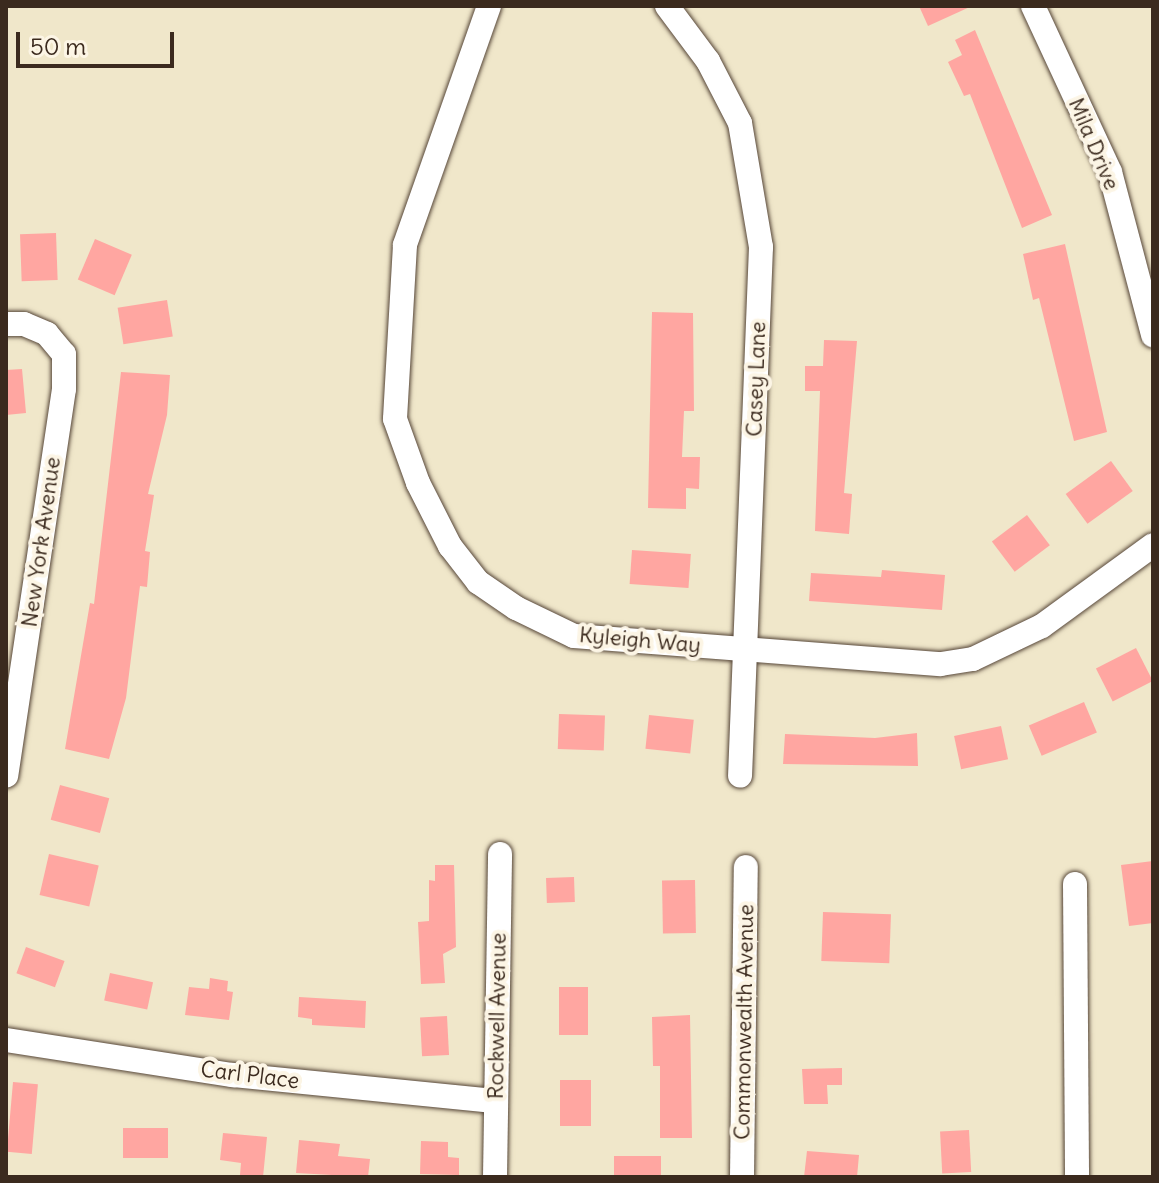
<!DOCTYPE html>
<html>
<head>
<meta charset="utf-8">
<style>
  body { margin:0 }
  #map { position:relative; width:1159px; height:1183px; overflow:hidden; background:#f0e7ca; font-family:Delius,sans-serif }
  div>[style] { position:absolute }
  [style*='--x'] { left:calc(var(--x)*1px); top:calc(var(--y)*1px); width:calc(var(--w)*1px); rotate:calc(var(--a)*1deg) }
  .building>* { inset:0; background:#ffa6a1; transform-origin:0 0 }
  .roads { filter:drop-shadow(0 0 2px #564638) drop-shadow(0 0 2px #564638) }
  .minor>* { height:24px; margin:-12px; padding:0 12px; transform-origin:12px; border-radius:12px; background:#fff }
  span { translate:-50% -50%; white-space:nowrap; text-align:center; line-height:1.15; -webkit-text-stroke:8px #fcf5e5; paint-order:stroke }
  .street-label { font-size:22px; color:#3b2a1e }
  .frame { position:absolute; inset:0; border:8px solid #3b2a1e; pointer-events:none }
  .scale { position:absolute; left:16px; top:32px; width:158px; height:36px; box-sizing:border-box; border:4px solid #3b2a1e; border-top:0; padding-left:10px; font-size:24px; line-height:28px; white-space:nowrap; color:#3b2a1e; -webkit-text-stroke:6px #fcf5e5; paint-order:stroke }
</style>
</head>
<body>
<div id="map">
  <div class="building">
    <div style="clip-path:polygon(919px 6px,972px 6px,928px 26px)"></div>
    <div style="clip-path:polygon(975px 30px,1052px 215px,1022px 228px,970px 94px,964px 96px,948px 62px,962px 55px,955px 40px)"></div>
    <div style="left:56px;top:233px;width:47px;height:36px;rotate:88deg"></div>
    <div style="left:95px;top:239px;width:40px;height:44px;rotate:23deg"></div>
    <div style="clip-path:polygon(1065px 244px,1107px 432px,1074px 441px,1039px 298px,1033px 300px,1023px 254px)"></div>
    <div style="left:167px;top:300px;width:37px;height:50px;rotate:81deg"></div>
    <div style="clip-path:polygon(652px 312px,693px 313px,694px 411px,684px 411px,682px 457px,700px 457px,699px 489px,686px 488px,686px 509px,648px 508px)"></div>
    <div style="clip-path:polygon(824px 340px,857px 341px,844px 493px,852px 494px,849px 534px,815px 531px,820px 391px,805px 391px,805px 366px,823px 366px)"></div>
    <div style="clip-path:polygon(22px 369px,26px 413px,6px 415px,6px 370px)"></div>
    <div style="clip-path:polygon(121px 372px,170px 375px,167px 415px,148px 494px,154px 495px,145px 551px,150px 552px,147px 587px,140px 586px,126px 698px,109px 759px,65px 749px,90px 603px,94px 604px)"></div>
    <div style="left:1111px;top:461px;width:37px;height:56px;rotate:54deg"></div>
    <div style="left:1027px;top:515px;width:38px;height:44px;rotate:53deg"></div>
    <div style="left:632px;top:550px;width:59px;height:34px;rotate:4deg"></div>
    <div style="clip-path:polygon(882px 570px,945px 575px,942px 610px,809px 601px,811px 573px,881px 577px)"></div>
    <div style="left:1136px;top:648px;width:37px;height:45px;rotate:63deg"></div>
    <div style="left:1084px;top:702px;width:33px;height:60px;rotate:67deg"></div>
    <div style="left:559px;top:714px;width:46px;height:35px;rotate:2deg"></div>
    <div style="left:649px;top:715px;width:45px;height:34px;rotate:6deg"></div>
    <div style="left:1001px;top:726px;width:34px;height:48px;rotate:78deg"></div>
    <div style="clip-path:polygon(917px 733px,918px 766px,783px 764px,785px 734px,875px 738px)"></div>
    <div style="left:60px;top:785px;width:51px;height:36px;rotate:15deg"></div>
    <div style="left:49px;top:854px;width:51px;height:42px;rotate:13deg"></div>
    <div style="clip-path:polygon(1153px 861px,1153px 923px,1129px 926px,1121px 865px)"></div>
    <div style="clip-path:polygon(435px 865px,454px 865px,456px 947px,443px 954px,445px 983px,421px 984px,418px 922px,429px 921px,429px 880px,435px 881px)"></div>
    <div style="left:574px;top:877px;width:25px;height:28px;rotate:88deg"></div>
    <div style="left:695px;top:880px;width:53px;height:33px;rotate:89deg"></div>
    <div style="left:823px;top:912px;width:68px;height:49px;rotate:2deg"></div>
    <div style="left:26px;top:947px;width:41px;height:28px;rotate:20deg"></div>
    <div style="left:110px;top:973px;width:44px;height:28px;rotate:12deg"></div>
    <div style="clip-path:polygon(210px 978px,228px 981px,227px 991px,233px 992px,229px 1020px,185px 1015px,189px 987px,209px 989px)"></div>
    <div style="left:559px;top:987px;width:29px;height:48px"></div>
    <div style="clip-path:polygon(299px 997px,366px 1001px,365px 1028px,312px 1025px,312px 1019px,298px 1017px)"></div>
    <div style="clip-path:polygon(690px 1015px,692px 1138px,660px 1138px,660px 1066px,653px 1066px,652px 1017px)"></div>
    <div style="left:447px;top:1016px;width:39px;height:27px;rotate:87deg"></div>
    <div style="clip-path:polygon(842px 1068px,842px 1085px,827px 1085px,828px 1104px,804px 1104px,802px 1069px)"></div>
    <div style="left:560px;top:1080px;width:31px;height:46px"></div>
    <div style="left:13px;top:1082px;width:25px;height:70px;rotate:5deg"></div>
    <div style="left:123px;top:1128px;width:45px;height:30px"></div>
    <div style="left:969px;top:1130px;width:42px;height:29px;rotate:87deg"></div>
    <div style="clip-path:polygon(223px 1133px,267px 1137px,263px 1177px,240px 1175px,241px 1163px,220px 1160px)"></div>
    <div style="clip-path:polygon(299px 1140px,340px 1144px,338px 1156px,370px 1159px,368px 1177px,296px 1173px)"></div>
    <div style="clip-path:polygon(421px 1141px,448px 1142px,448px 1157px,459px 1158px,459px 1175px,420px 1174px)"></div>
    <div style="clip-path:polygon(807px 1151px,859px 1155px,857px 1177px,804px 1177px)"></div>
    <div style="left:614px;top:1156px;width:47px;height:21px"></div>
  </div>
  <div class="roads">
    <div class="minor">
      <div style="--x:489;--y:6;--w:253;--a:109.4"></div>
      <div style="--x:405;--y:245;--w:174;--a:93.3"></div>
      <div style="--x:395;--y:419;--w:68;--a:70.2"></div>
      <div style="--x:418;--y:483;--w:71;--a:63.1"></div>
      <div style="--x:450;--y:546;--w:46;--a:52.1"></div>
      <div style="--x:478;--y:582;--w:46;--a:34.4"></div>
      <div style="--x:516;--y:608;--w:64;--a:25.8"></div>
      <div style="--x:574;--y:636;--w:368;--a:4.4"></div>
      <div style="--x:941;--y:664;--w:32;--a:-9"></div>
      <div style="--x:973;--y:659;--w:76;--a:-25.6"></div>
      <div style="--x:1042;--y:626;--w:137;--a:-36.1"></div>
      <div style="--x:667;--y:6;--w:69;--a:53.3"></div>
      <div style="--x:708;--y:61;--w:70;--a:62.7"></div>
      <div style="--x:740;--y:123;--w:126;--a:80.4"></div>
      <div style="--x:761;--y:247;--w:529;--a:92.27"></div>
      <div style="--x:1033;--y:6;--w:183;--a:65.1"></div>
      <div style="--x:1110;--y:172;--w:169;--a:75.2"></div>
      <div style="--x:6;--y:324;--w:18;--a:0"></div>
      <div style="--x:24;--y:324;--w:25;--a:23"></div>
      <div style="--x:47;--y:334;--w:26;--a:50"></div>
      <div style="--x:64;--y:354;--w:35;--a:90"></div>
      <div style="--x:64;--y:389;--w:391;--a:98.5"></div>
      <div style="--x:1075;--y:884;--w:293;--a:89.6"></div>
      <div style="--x:6;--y:1040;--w:230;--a:8.8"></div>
      <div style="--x:233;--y:1075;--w:263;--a:5.7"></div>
      <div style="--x:495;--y:1177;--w:323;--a:-89.1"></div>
      <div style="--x:742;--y:1177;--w:310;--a:-89.3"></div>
    </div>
  </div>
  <div class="street-label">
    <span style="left:1094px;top:144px;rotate:67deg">Mila Drive</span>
    <span style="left:756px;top:379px;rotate:-88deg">Casey Lane</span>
    <span style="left:41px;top:542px;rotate:-82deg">New York Avenue</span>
    <span style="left:640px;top:640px;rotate:5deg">Kyleigh Way</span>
    <span style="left:497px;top:1016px;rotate:-89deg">Rockwell Avenue</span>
    <span style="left:744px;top:1022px;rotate:-89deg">Commonwealth Avenue</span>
    <span style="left:250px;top:1075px;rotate:7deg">Carl Place</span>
  </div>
  <div class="frame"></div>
  <div class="scale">50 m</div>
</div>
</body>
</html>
